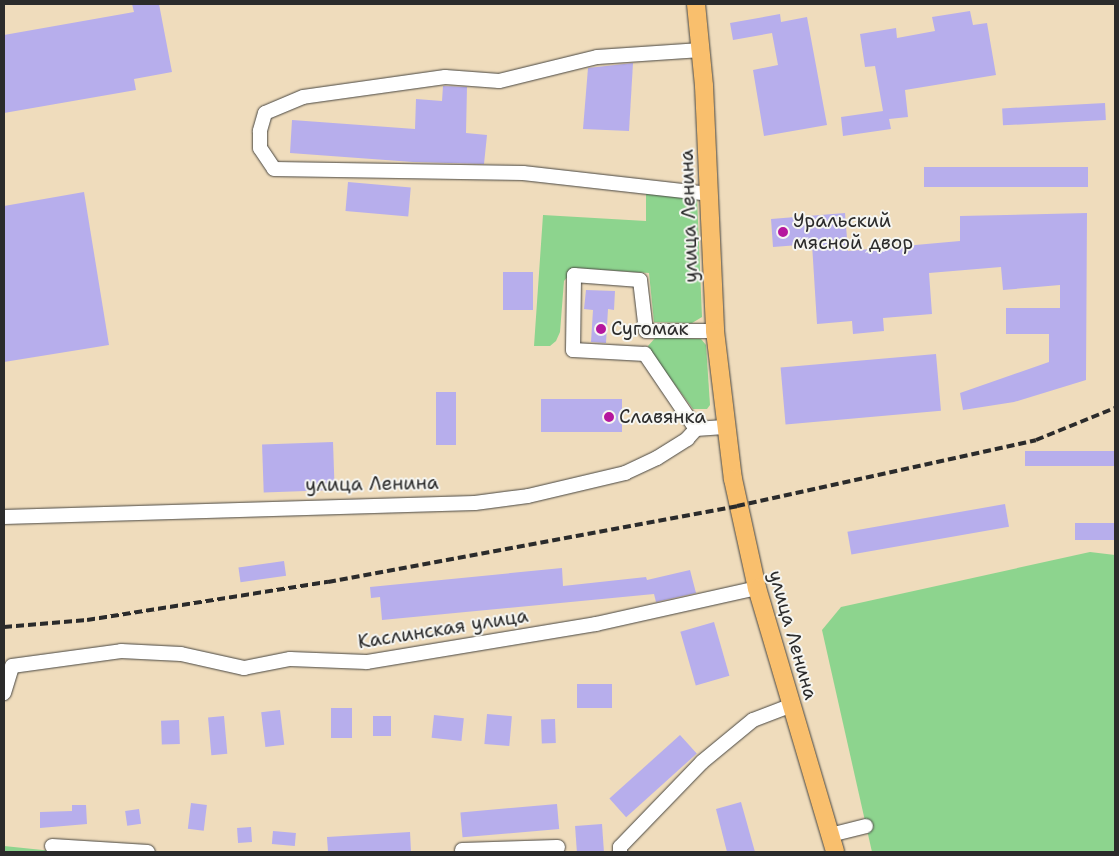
<!DOCTYPE html>
<html>
<head>
<meta charset="utf-8">
<style>
  body { margin:0 }
  #map { position:relative; width:1119px; height:856px; overflow:hidden; background:#efdcbc; font-family:"Shantell Sans",sans-serif }
  div>[style] { position:absolute }
  [style*='--x'] { left:calc(var(--x)*1px); top:calc(var(--y)*1px); width:calc(var(--w)*1px); rotate:calc(var(--a)*1deg) }
  .green>* { inset:0; background:#8dd48e }
  .building>* { inset:0; background:#b7aeec; transform-origin:0 0 }
  .roads { filter:drop-shadow(0 0 1px #484641) drop-shadow(0 0 1px #484641) }
  .minor>* { height:14px; margin:-7px; padding:0 7px; transform-origin:7px; border-radius:7px; background:#fff }
  .major>* { height:18px; margin:-9px; padding:0 9px; transform-origin:9px; border-radius:9px; background:#f9bf6d }
  .rail>* { height:4px; margin-top:-2px; transform-origin:0; background:repeating-linear-gradient(90deg,#2b2b2b 0 8px,transparent 0 12px) }
  .dots>* { width:14px; height:14px; translate:-50% -50%; box-sizing:border-box; border:2px solid #f6f6f2; border-radius:50% }
  span { translate:-50% -50%; white-space:nowrap; text-align:center; line-height:1.15; -webkit-text-stroke:4px #f6f6f2; paint-order:stroke }
  .street-label { font-size:19px; color:#2b2b2b }
  .poi-label { font-size:19px; color:#2b2b2b }
  .left { translate:0 -50%; text-align:left }
  .frame { position:absolute; inset:0; border:5px solid #2b2b2b; pointer-events:none }
</style>
</head>
<body>
<div id="map">
  <div class="green">
    <div style="clip-path:polygon(646px 193px,697px 197px,702px 317px,692px 323px,654px 322px,649px 273px,575px 268px,564px 281px,560px 332px,556px 341px,550px 346px,534px 346px,543px 215px,646px 221px)"></div>
    <div style="clip-path:polygon(656px 337px,701px 339px,706px 345px,710px 405px,707px 409px,693px 409px,650px 351px,648px 346px)"></div>
    <div style="clip-path:polygon(1090px 552px,1115px 555px,1115px 852px,872px 852px,822px 630px,841px 607px)"></div>
    <div style="clip-path:polygon(4px 846px,62px 852px,4px 852px)"></div>
  </div>
  <div class="building">
    <div style="clip-path:polygon(132px 4px,159px 4px,172px 72px,134px 79px,136px 90px,4px 113px,4px 35px,134px 12px)"></div>
    <div style="clip-path:polygon(970px 11px,973px 25px,987px 23px,996px 75px,905px 90px,908px 117px,889px 119px,891px 129px,843px 136px,841px 117px,883px 111px,875px 66px,865px 67px,860px 34px,896px 28px,897px 38px,935px 31px,932px 17px)"></div>
    <div style="clip-path:polygon(780px 14px,781px 22px,807px 17px,827px 125px,764px 136px,753px 70px,778px 65px,772px 33px,733px 40px,730px 23px)"></div>
    <div style="clip-path:polygon(633px 63px,629px 131px,583px 129px,588px 68px)"></div>
    <div style="clip-path:polygon(443px 86px,467px 87px,466px 133px,487px 135px,484px 164px,413px 162px,290px 153px,292px 120px,415px 129px,416px 99px,442px 101px)"></div>
    <div style="left:1105px;top:103px;width:17px;height:103px;rotate:87deg"></div>
    <div style="left:924px;top:167px;width:164px;height:20px"></div>
    <div style="left:348px;top:182px;width:63px;height:29px;rotate:5deg"></div>
    <div style="clip-path:polygon(84px 192px,109px 345px,4px 362px,4px 206px)"></div>
    <div style="clip-path:polygon(845px 213px,848px 251px,960px 241px,960px 216px,1087px 213px,1086px 380px,1014px 402px,963px 410px,960px 393px,1049px 362px,1049px 334px,1006px 334px,1006px 308px,1060px 308px,1060px 285px,1003px 290px,1001px 267px,929px 273px,932px 314px,883px 318px,884px 331px,853px 334px,852px 321px,817px 324px,812px 244px,773px 247px,771px 219px)"></div>
    <div style="left:503px;top:272px;width:30px;height:38px"></div>
    <div style="clip-path:polygon(586px 290px,615px 291px,614px 310px,608px 309px,606px 343px,591px 342px,593px 310px,584px 309px)"></div>
    <div style="left:936px;top:354px;width:57px;height:156px;rotate:85deg"></div>
    <div style="left:436px;top:392px;width:20px;height:53px"></div>
    <div style="left:541px;top:399px;width:81px;height:33px"></div>
    <div style="left:333px;top:442px;width:48px;height:71px;rotate:88deg"></div>
    <div style="left:1115px;top:451px;width:15px;height:90px;rotate:90deg"></div>
    <div style="left:1005px;top:504px;width:23px;height:160px;rotate:80deg"></div>
    <div style="left:1115px;top:523px;width:17px;height:40px;rotate:90deg"></div>
    <div style="left:284px;top:561px;width:15px;height:46px;rotate:82deg"></div>
    <div style="clip-path:polygon(562px 568px,563px 586px,646px 577px,647px 580px,690px 570px,696px 593px,656px 602px,654px 594px,382px 620px,380px 597px,371px 598px,370px 587px)"></div>
    <div style="left:714px;top:622px;width:56px;height:35px;rotate:74deg"></div>
    <div style="left:577px;top:684px;width:35px;height:24px"></div>
    <div style="left:331px;top:708px;width:21px;height:30px"></div>
    <div style="left:280px;top:710px;width:35px;height:19px;rotate:83deg"></div>
    <div style="left:487px;top:714px;width:25px;height:30px;rotate:5deg"></div>
    <div style="left:434px;top:715px;width:30px;height:23px;rotate:6deg"></div>
    <div style="left:224px;top:716px;width:38px;height:16px;rotate:85deg"></div>
    <div style="left:373px;top:716px;width:18px;height:20px"></div>
    <div style="left:555px;top:719px;width:24px;height:14px;rotate:88deg"></div>
    <div style="left:179px;top:720px;width:24px;height:18px;rotate:88deg"></div>
    <div style="left:680px;top:735px;width:25px;height:95px;rotate:48deg"></div>
    <div style="clip-path:polygon(741px 802px,755px 852px,727px 852px,716px 809px)"></div>
    <div style="left:191px;top:803px;width:16px;height:26px;rotate:7deg"></div>
    <div style="left:557px;top:804px;width:25px;height:97px;rotate:85deg"></div>
    <div style="clip-path:polygon(72px 805px,86px 805px,87px 824px,40px 828px,40px 812px,72px 811px)"></div>
    <div style="left:139px;top:809px;width:15px;height:14px;rotate:82deg"></div>
    <div style="left:602px;top:824px;width:28px;height:27px;rotate:86deg"></div>
    <div style="left:251px;top:827px;width:15px;height:14px;rotate:86deg"></div>
    <div style="left:273px;top:831px;width:23px;height:13px;rotate:5deg"></div>
    <div style="clip-path:polygon(410px 832px,411px 852px,328px 852px,327px 837px)"></div>
  </div>
  <div class="roads">
    <div class="minor">
      <div style="--x:701;--y:50;--w:104;--a:176.1"></div>
      <div style="--x:597;--y:57;--w:101;--a:166.2"></div>
      <div style="--x:499;--y:81;--w:54;--a:-175.8"></div>
      <div style="--x:445;--y:77;--w:143;--a:172"></div>
      <div style="--x:303;--y:97;--w:41;--a:157.2"></div>
      <div style="--x:265;--y:113;--w:19;--a:106"></div>
      <div style="--x:260;--y:131;--w:17;--a:90"></div>
      <div style="--x:260;--y:148;--w:25;--a:56"></div>
      <div style="--x:274;--y:169;--w:249;--a:0.9"></div>
      <div style="--x:523;--y:173;--w:187;--a:6.4"></div>
      <div style="--x:696;--y:429;--w:91;--a:-124.2"></div>
      <div style="--x:645;--y:354;--w:72;--a:-176.8"></div>
      <div style="--x:573;--y:350;--w:75;--a:-89.2"></div>
      <div style="--x:574;--y:275;--w:66;--a:4.3"></div>
      <div style="--x:640;--y:280;--w:51;--a:83.3"></div>
      <div style="--x:646;--y:331;--w:69;--a:0"></div>
      <div style="--x:4;--y:517;--w:471;--a:-1.7"></div>
      <div style="--x:475;--y:503;--w:53;--a:-7.5"></div>
      <div style="--x:528;--y:496;--w:100;--a:-13.3"></div>
      <div style="--x:625;--y:473;--w:35;--a:-25"></div>
      <div style="--x:657;--y:458;--w:36;--a:-32"></div>
      <div style="--x:687;--y:439;--w:13;--a:-48"></div>
      <div style="--x:696;--y:429;--w:28;--a:-4"></div>
      <div style="--x:4;--y:693;--w:28;--a:-73"></div>
      <div style="--x:12;--y:666;--w:110;--a:-7.8"></div>
      <div style="--x:121;--y:651;--w:60;--a:2.9"></div>
      <div style="--x:181;--y:654;--w:65;--a:12.5"></div>
      <div style="--x:244;--y:668;--w:47;--a:-11.1"></div>
      <div style="--x:290;--y:659;--w:77;--a:2.2"></div>
      <div style="--x:367;--y:662;--w:232;--a:-9.4"></div>
      <div style="--x:596;--y:624;--w:165;--a:-12.6"></div>
      <div style="--x:830;--y:835;--w:37;--a:-14"></div>
      <div style="--x:52;--y:846;--w:96;--a:3.6"></div>
      <div style="--x:462;--y:850;--w:96;--a:-1.8"></div>
      <div style="--x:620;--y:852;--w:5;--a:-90"></div>
      <div style="--x:620;--y:847;--w:118;--a:-46"></div>
      <div style="--x:702;--y:762;--w:66;--a:-39.5"></div>
      <div style="--x:753;--y:720;--w:42;--a:-21"></div>
    </div>
    <div class="major">
      <div style="--x:696;--y:4;--w:82;--a:84.4"></div>
      <div style="--x:704;--y:86;--w:245;--a:87.4"></div>
      <div style="--x:715;--y:331;--w:149;--a:83.1"></div>
      <div style="--x:733;--y:479;--w:112;--a:77.6"></div>
      <div style="--x:757;--y:588;--w:275;--a:73.5"></div>
    </div>
  </div>
  <div class="rail">
    <div style="--x:4;--y:627;--w:83;--a:-4.8"></div>
    <div style="--x:87;--y:620;--w:244;--a:-9"></div>
    <div style="--x:328;--y:582;--w:416;--a:-10.5"></div>
    <div style="--x:737;--y:506;--w:306;--a:-12.4"></div>
    <div style="--x:1036;--y:440;--w:85;--a:-22.1"></div>
  </div>
  <div class="dots">
    <div style="left:783px;top:232px;background:#b5179e"></div>
    <div style="left:601px;top:329px;background:#b5179e"></div>
    <div style="left:609px;top:417px;background:#b5179e"></div>
  </div>
  <div class="street-label">
    <span style="left:689px;top:216px;rotate:-92deg">улица Ленина</span>
    <span style="left:372px;top:484px;rotate:-1deg">улица Ленина</span>
    <span style="left:443px;top:629px;rotate:-9deg">Каслинская улица</span>
    <span style="left:793px;top:635px;rotate:74deg">улица Ленина</span>
  </div>
  <div class="poi-label">
    <span class="left" style="left:793px;top:232px">Уральский<br>мясной двор</span>
    <span class="left" style="left:611px;top:329px">Сугомак</span>
    <span class="left" style="left:619px;top:417px">Славянка</span>
  </div>
  <div class="frame"></div>
</div>
</body>
</html>
